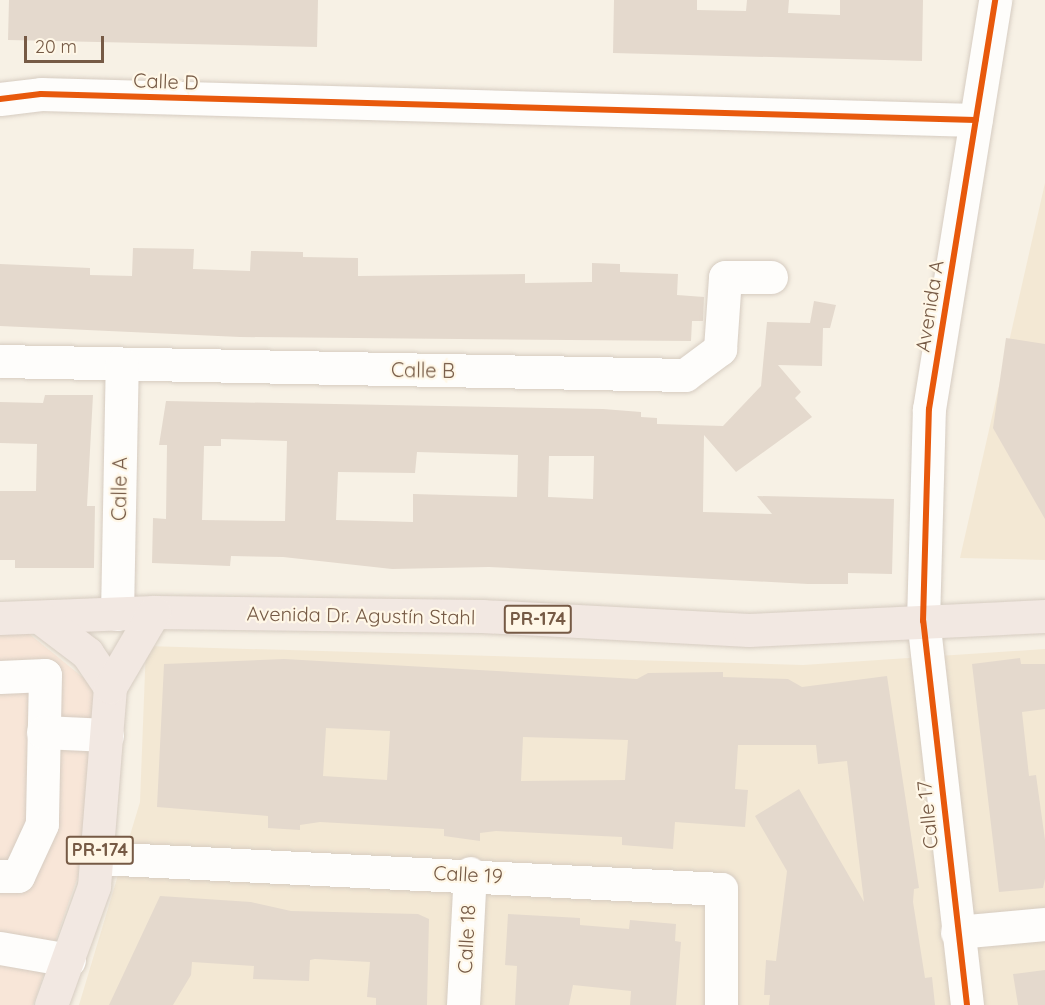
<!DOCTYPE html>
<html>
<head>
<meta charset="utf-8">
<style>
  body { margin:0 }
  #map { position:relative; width:1045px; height:1005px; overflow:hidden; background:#f7f1e5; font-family:Quicksand,sans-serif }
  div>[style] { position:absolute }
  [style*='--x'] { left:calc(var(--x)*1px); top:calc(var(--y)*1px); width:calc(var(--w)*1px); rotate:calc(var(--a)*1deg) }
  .residential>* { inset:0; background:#f3e8d4 }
  .commercial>* { inset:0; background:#f8e6d8 }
  .building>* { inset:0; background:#e4d9cd }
  .roads { filter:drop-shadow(0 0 2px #d6ccc1) drop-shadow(0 0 2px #d6ccc1) }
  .minor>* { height:33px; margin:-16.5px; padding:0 16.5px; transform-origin:16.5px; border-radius:16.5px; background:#fefdfb }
  .highway>* { height:33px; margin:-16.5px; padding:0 16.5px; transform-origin:16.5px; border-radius:16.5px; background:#f2e8e2 }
  .cycleway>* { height:6px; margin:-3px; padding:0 3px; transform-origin:3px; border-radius:3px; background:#e8590c }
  span { translate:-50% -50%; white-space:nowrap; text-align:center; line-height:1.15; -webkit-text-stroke:4.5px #fff7e7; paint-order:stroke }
  .shield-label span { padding:2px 4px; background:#fff7e7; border:2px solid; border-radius:4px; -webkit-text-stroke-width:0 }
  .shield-label { font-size:18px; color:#765a45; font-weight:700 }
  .street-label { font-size:20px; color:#765a45 }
  .scale { position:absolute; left:24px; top:36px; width:80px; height:27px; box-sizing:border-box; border:3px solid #765a45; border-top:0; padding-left:8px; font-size:18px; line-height:21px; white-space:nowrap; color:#765a45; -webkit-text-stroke:4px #fff7e7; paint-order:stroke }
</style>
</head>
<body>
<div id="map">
  <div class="residential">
    <div style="clip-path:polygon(1045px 183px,1045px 560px,960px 558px)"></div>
    <div style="clip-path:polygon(146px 646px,803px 665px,1045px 649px,1045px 1005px,79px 1005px,140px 802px)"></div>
  </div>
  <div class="commercial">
    <div style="clip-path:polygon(0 627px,22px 628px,96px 688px,78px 876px,33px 1005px,0 1005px)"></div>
  </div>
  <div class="building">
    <div style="clip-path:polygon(9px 0,318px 0,317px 47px,8px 40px)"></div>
    <div style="clip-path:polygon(614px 0,697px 0,697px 10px,746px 11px,747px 0,789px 0,788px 13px,840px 15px,840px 0,923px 0,922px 61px,613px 53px)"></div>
    <div style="clip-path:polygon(133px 248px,194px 249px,193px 269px,250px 271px,251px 251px,303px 252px,303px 257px,358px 258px,358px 276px,525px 274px,525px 283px,592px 282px,592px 263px,620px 264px,620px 272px,678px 274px,677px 295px,704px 297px,703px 321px,692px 321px,691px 341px,240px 337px,0 326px,0 264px,90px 268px,90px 275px,132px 276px)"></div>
    <div style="clip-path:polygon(evenodd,814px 301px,836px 305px,830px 328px,823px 328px,822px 366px,778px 365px,801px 392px,795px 398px,812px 417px,736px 472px,704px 435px,703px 512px,772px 514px,757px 496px,894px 499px,892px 574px,848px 573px,848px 584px,808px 584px,489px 567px,392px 569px,283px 557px,231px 556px,230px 566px,152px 563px,153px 518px,166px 519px,167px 445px,159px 445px,166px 401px,603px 409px,641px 412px,641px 417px,657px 418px,657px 424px,723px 426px,761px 386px,767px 322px,810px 323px,814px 301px,221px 439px,287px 441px,285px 521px,202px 520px,204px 446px,221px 446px,221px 439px,814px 301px,417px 452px,518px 455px,517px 497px,413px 494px,413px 522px,336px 520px,338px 472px,415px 473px,417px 452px,814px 301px,549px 456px,594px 456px,593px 499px,548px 497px,549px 456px)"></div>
    <div style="clip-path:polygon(1006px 338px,1045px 344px,1045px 519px,993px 428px)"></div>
    <div style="clip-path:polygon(45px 395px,93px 395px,87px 506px,95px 506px,94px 568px,15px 568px,15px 560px,0 560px,0 491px,36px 491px,37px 444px,0 443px,0 402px,43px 403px)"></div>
    <div style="clip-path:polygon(1020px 658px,1021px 664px,1045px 664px,1045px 709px,1022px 712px,1029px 776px,1036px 775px,1045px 840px,1045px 879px,1043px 888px,999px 892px,972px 664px)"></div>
    <div style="clip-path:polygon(evenodd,284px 659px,637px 679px,648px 673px,723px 672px,723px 677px,788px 679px,802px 687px,887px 676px,919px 888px,914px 889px,913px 902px,925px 978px,932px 977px,935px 1005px,769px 1005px,770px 995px,764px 995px,766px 960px,776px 961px,787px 871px,755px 816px,799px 789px,864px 902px,847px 761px,818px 764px,816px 745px,738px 745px,735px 789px,748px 790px,745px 827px,675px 822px,673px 849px,622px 845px,622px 837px,496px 831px,480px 833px,480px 841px,444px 836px,444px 829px,320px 822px,300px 825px,300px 830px,268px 828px,268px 816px,157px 807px,164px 664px,284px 659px,326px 728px,390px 731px,387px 780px,323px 776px,326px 728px,284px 659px,523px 737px,628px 740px,625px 780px,521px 781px,523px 737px)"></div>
    <div style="clip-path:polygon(160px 896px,251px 902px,291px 911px,418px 914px,429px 919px,427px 1005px,376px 1005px,376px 998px,367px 997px,370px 962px,315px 959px,310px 960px,309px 981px,253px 979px,254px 966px,192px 962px,191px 975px,173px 1005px,109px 1005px)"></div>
    <div style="clip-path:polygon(508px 914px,580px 918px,580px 925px,629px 929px,630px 920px,676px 924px,675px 941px,681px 942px,676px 1005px,630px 1005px,631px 991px,573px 985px,569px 1005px,515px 1005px,517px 966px,505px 965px)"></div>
    <div style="clip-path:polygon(1045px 970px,1045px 1005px,1018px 1005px,1013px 974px)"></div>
  </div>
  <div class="roads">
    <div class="minor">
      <div style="--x:0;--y:99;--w:41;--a:-7"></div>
      <div style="--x:41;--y:94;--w:935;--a:1.59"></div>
      <div style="--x:0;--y:361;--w:685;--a:1.17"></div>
      <div style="--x:685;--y:375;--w:44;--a:-36.6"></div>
      <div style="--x:720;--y:349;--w:72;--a:-86"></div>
      <div style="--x:725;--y:277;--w:46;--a:0"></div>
      <div style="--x:117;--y:614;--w:250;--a:-88.9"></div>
      <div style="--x:0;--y:677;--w:45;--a:-2.5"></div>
      <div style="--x:45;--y:675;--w:149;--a:91.2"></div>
      <div style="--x:42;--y:824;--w:57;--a:114.8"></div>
      <div style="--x:18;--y:876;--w:18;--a:180"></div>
      <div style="--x:43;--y:732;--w:64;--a:2.7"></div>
      <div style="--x:99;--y:858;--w:623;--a:2.85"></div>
      <div style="--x:721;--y:889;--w:116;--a:90"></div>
      <div style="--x:957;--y:932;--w:88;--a:-5.2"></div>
      <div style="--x:0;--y:948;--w:70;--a:9.9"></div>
      <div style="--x:463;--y:1005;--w:132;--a:-87"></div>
      <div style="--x:967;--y:1005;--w:387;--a:-96.5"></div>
      <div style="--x:923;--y:621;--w:212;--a:-88.4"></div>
      <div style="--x:929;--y:409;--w:414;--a:-80.8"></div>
    </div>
    <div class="highway">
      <div style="--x:0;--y:618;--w:154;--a:-2.2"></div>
      <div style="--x:154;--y:612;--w:328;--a:0.7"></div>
      <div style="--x:482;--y:616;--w:267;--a:3"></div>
      <div style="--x:749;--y:630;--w:296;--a:-2.7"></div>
      <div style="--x:41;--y:618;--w:58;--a:37.3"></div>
      <div style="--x:87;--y:653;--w:41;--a:55.9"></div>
      <div style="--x:51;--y:1005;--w:127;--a:-70.1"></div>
      <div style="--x:94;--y:886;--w:200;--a:-85.4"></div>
      <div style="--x:110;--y:687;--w:87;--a:-59.6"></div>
    </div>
  </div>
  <div class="cycleway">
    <div style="--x:0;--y:99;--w:41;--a:-7"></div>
    <div style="--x:41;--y:94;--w:935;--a:1.59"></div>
    <div style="--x:967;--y:1005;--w:387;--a:-96.5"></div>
    <div style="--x:923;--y:621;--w:212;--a:-88.4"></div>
    <div style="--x:929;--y:409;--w:414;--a:-80.8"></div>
  </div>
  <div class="shield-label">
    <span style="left:538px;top:619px">PR-174</span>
    <span style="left:100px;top:850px">PR-174</span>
  </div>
  <div class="street-label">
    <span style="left:166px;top:81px;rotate:2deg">Calle D</span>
    <span style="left:929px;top:306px;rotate:-81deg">Avenida A</span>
    <span style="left:423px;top:370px;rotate:1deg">Calle B</span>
    <span style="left:119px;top:489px;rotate:-89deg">Calle A</span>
    <span style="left:361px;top:615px;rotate:1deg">Avenida Dr. Agustín Stahl</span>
    <span style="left:927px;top:815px;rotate:-96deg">Calle 17</span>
    <span style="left:468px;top:874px;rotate:3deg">Calle 19</span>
    <span style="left:466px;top:939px;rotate:-87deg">Calle 18</span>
  </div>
  <div class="scale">20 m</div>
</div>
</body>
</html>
